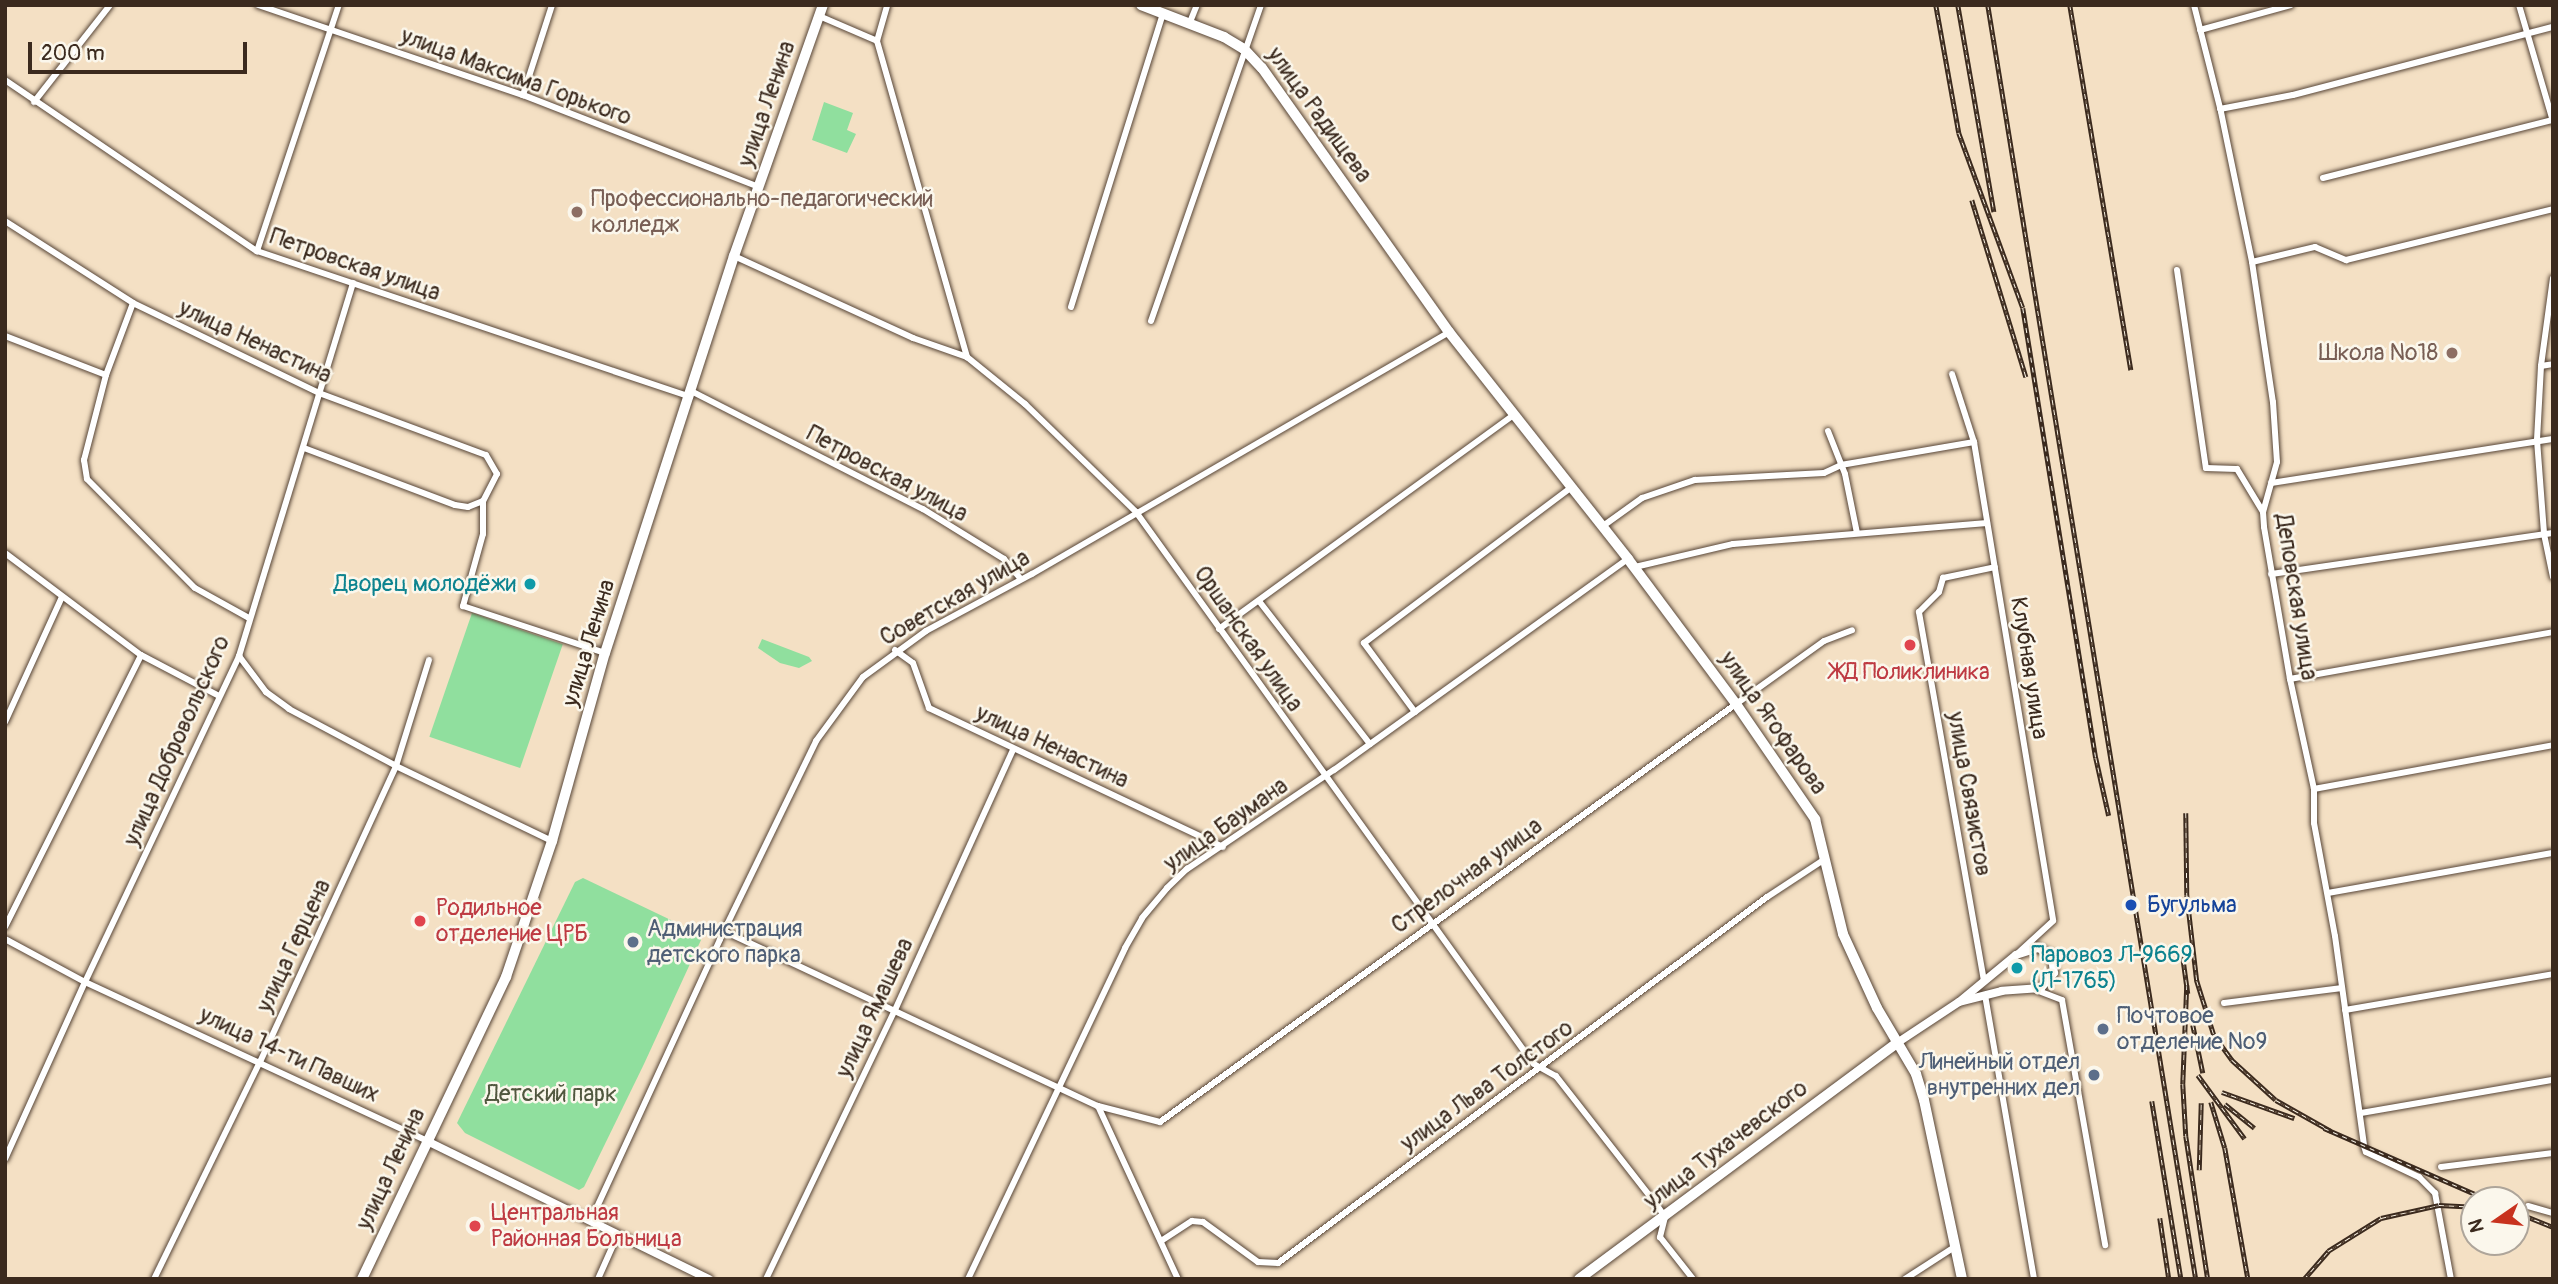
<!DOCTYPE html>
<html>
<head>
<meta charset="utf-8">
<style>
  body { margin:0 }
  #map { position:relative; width:2558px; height:1284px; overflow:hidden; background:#f4e0c4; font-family:Pangolin,sans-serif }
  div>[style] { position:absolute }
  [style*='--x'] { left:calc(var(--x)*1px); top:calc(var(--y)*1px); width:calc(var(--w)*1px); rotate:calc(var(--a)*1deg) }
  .green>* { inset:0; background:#90df9e; transform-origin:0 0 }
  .roads { filter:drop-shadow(0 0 2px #574537) drop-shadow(0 0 2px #574537) }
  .minor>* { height:6px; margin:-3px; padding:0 3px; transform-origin:3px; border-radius:3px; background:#fff }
  .tertiary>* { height:8px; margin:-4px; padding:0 4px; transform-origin:4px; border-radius:4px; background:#fff }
  .primary>* { height:10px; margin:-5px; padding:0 5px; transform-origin:5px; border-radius:5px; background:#fff }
  .rail>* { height:4.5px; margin-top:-2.25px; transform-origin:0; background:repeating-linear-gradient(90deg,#fbf7ec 0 5px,#3b2a1e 0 10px); box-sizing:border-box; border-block:2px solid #3b2a1e }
  .dots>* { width:19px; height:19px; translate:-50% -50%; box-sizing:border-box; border:4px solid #fbf7ec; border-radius:50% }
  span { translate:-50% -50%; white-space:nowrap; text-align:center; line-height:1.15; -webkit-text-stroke:5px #fbf7ec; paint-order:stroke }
  .street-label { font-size:23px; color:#3b2a1e }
  .education-label { font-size:23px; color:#785e54 }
  .left { translate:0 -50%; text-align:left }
  .right { translate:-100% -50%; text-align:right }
  .culture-label { font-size:23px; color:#0d838f }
  .health-label { font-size:23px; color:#be3a42 }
  .transit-label { font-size:23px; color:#164399 }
  .service-label { font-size:23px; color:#4e5e75 }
  .park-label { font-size:23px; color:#50573e }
  .frame { position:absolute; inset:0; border:7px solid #3b2a1e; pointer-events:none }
  .north { position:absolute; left:2460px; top:1186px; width:70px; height:70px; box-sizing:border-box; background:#fbf7ec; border:2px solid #aea59a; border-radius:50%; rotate:256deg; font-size:19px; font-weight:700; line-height:28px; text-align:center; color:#3b2a1e }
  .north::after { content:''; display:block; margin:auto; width:24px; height:32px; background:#c8321e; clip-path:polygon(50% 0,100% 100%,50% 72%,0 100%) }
  .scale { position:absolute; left:28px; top:42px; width:219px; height:32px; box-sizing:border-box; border:4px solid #3b2a1e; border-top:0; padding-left:9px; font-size:21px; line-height:24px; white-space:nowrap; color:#3b2a1e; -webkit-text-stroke:5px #fbf7ec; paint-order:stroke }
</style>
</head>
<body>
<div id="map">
  <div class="green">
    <div style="clip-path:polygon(824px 102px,853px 113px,847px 130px,856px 134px,847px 153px,812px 140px)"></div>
    <div style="left:472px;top:613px;width:96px;height:131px;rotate:19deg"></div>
    <div style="clip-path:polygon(762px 639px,809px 657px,812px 661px,799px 668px,780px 663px,758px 648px)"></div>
    <div style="clip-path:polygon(583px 878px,698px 933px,701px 940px,644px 1064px,584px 1187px,579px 1190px,465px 1133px,457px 1123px,575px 882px)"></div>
  </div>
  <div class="roads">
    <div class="minor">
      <div style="--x:258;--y:5;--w:280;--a:18.8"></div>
      <div style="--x:523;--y:95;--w:253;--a:21.3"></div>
      <div style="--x:2194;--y:5;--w:110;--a:75.8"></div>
      <div style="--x:2221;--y:112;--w:153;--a:78.3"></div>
      <div style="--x:2252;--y:262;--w:142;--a:81.5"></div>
      <div style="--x:2273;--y:402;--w:60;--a:86.2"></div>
      <div style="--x:2277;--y:462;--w:52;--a:105.6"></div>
      <div style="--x:2263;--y:512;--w:15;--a:86"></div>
      <div style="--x:2264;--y:527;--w:154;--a:80.3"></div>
      <div style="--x:2290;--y:679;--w:113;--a:77.7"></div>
      <div style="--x:2314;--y:789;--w:34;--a:90"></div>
      <div style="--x:2314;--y:823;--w:115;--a:79.5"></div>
      <div style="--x:2335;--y:936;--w:212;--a:82.1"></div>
      <div style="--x:2364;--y:1146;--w:6;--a:72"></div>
      <div style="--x:2366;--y:1152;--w:59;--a:25.3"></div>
      <div style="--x:2419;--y:1177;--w:23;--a:45"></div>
      <div style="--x:2435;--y:1193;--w:87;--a:79.5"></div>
      <div style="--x:2519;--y:5;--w:121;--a:73.7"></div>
      <div style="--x:819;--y:16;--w:63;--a:23.3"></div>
      <div style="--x:877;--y:41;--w:329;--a:74.1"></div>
      <div style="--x:967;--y:357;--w:75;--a:39"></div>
      <div style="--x:1025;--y:404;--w:155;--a:44.2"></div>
      <div style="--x:1136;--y:512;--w:669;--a:54.24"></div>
      <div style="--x:1527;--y:1055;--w:11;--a:52"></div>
      <div style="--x:1534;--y:1064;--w:25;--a:29"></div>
      <div style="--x:1556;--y:1076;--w:162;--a:52"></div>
      <div style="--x:1656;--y:1204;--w:16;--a:55"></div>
      <div style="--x:1665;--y:1217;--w:21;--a:104"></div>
      <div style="--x:1660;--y:1237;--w:53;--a:51.8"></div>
      <div style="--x:1190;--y:22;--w:18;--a:-68"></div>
      <div style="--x:2200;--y:30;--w:94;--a:-15.4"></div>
      <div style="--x:877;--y:41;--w:37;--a:-74"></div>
      <div style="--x:5;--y:80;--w:305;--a:34.2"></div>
      <div style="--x:257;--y:251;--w:457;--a:18.6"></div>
      <div style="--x:523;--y:95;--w:95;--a:-72.1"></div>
      <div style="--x:34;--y:102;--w:123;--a:-51.9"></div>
      <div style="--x:2220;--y:109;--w:74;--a:-10.9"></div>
      <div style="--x:2293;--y:95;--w:269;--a:-14.7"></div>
      <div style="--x:2323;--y:178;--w:237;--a:-14.2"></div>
      <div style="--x:5;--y:221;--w:152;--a:32.6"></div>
      <div style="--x:133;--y:303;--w:207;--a:25.8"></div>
      <div style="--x:319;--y:393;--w:178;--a:20.4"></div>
      <div style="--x:486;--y:455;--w:22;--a:60"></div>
      <div style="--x:497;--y:474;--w:30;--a:117"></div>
      <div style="--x:483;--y:501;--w:33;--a:90"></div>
      <div style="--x:483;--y:534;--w:75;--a:105.5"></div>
      <div style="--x:463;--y:606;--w:150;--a:18.3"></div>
      <div style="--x:257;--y:251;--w:259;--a:-71.6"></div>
      <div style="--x:734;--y:256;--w:197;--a:24.6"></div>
      <div style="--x:913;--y:338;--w:57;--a:19.4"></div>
      <div style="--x:2252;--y:262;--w:65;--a:-13.4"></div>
      <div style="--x:2315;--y:247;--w:34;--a:23"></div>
      <div style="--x:2346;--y:260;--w:213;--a:-13.8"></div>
      <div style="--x:2177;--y:270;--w:200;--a:81.7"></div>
      <div style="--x:2206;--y:468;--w:31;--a:2"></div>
      <div style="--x:2237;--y:469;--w:50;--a:58.8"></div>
      <div style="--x:2553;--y:278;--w:89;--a:97.8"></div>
      <div style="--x:2541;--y:366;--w:74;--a:93.1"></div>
      <div style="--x:2537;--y:440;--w:94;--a:85.7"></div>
      <div style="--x:2544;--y:534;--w:44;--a:78.2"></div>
      <div style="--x:133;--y:303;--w:77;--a:110.6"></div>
      <div style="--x:106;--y:375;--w:88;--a:104.5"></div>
      <div style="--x:84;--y:460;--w:19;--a:81"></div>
      <div style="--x:87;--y:479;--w:153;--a:45.3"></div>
      <div style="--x:195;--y:588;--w:62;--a:29.1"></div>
      <div style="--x:1071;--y:307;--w:308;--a:-72.6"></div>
      <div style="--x:1151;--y:321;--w:335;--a:-70.8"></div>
      <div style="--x:5;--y:336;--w:108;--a:21.1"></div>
      <div style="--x:2541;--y:366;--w:12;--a:-9"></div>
      <div style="--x:1952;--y:374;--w:71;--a:72.1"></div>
      <div style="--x:1974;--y:442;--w:485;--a:80.6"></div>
      <div style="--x:2053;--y:921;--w:49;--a:137.5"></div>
      <div style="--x:691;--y:391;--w:260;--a:27"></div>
      <div style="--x:923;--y:509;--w:95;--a:31.7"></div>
      <div style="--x:1004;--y:559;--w:26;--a:50"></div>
      <div style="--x:1828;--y:431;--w:46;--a:68.4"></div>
      <div style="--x:1845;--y:474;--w:60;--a:78.5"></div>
      <div style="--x:304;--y:448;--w:161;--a:20.7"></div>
      <div style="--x:455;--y:505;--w:13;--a:9"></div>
      <div style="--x:468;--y:507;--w:16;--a:-22"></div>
      <div style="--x:2271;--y:483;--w:285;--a:-8.9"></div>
      <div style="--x:1603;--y:526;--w:48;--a:-35.7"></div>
      <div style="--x:1642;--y:498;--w:56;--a:-18.8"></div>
      <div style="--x:1695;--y:480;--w:129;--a:-3.1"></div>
      <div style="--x:1824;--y:473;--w:19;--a:-25"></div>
      <div style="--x:1841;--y:465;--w:135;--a:-9.8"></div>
      <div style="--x:5;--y:553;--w:170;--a:36.9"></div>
      <div style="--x:141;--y:655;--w:88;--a:27.7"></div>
      <div style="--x:1635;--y:567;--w:101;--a:-13.2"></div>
      <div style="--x:1733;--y:544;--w:255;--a:-4.7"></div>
      <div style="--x:2271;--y:574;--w:285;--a:-8.3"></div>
      <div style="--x:1259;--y:601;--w:181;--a:52.2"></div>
      <div style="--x:1219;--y:629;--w:366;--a:-36"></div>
      <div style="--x:895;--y:650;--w:22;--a:36"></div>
      <div style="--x:913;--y:663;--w:48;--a:70.4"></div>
      <div style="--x:929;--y:708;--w:325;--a:25.3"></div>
      <div style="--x:239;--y:656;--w:45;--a:53.1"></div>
      <div style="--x:266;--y:692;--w:29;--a:36"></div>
      <div style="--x:289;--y:709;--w:121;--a:28"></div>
      <div style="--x:396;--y:766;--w:173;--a:25.7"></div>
      <div style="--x:2290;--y:679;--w:267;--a:-10.1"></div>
      <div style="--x:1415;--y:712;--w:86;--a:-126.5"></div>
      <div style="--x:1364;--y:643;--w:260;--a:-36.9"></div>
      <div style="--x:5;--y:722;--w:137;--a:-65.5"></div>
      <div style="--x:2314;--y:789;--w:243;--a:-10.4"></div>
      <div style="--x:2328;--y:893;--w:229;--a:-10.1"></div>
      <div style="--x:5;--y:927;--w:304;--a:-63.4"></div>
      <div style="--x:724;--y:931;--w:413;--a:25.1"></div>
      <div style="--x:1098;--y:1106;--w:64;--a:14.5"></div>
      <div style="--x:1160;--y:1122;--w:712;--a:-35.97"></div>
      <div style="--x:1736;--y:704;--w:108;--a:-35.6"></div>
      <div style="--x:1824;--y:641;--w:30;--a:-21"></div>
      <div style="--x:5;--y:939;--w:91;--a:28.3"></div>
      <div style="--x:85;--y:982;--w:377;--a:24.9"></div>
      <div style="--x:1984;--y:981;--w:375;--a:-100"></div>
      <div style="--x:1919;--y:612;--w:28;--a:-45"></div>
      <div style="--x:1939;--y:592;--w:15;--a:-74"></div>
      <div style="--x:1943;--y:578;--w:53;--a:-11.9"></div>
      <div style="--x:2036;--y:990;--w:28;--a:21"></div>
      <div style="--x:2062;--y:1000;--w:249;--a:80"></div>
      <div style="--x:1985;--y:995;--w:288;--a:80.2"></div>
      <div style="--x:2224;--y:1003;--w:119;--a:-7.2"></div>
      <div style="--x:2345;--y:1010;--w:211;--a:-9.8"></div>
      <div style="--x:1098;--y:1106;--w:191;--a:65.2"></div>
      <div style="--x:2361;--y:1113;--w:195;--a:-9.8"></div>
      <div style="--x:5;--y:1159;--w:194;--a:-65.7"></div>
      <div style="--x:85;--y:982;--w:361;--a:-64.7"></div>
      <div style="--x:239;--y:656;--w:390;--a:-73"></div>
      <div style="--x:2441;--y:1167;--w:113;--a:-7.1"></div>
      <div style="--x:2528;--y:1206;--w:26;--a:16"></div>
      <div style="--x:591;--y:1220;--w:309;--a:-65.3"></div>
      <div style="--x:720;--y:939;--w:220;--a:-64.1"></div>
      <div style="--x:816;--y:741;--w:79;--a:-53.7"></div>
      <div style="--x:863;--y:677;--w:78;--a:-36.1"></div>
      <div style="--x:926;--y:631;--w:120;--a:-28.3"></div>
      <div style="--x:1032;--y:574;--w:482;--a:-30.1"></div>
      <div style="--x:1161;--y:1241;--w:37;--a:-33"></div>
      <div style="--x:1192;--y:1221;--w:11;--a:5"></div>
      <div style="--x:1203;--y:1222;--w:68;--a:36"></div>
      <div style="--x:1258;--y:1262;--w:20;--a:3"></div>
      <div style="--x:1278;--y:1263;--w:611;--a:-36.81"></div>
      <div style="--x:1767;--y:897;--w:69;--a:-33.2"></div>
      <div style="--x:154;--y:1279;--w:242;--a:-64"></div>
      <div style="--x:260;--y:1062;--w:326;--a:-65.3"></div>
      <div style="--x:396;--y:766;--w:111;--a:-72.7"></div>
      <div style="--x:598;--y:1279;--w:49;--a:-66"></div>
      <div style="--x:766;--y:1279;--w:298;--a:-64.4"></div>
      <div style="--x:895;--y:1010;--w:286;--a:-65.6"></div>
      <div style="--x:968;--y:1279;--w:366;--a:-64.6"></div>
      <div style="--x:1125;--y:948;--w:34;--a:-60"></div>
      <div style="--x:1142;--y:918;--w:39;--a:-50"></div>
      <div style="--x:1167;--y:888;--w:28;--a:-44"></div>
      <div style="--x:1187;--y:869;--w:177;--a:-34"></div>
      <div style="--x:1334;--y:770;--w:362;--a:-35.7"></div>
      <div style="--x:1905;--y:1279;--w:61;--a:-32.9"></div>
    </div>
    <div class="tertiary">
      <div style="--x:1897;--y:1043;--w:74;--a:-33.5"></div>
      <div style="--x:1959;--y:1002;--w:74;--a:-39.5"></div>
      <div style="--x:2016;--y:955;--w:23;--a:-18"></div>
      <div style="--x:2038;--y:948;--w:16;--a:27"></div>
      <div style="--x:2052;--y:955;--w:18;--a:84"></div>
      <div style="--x:2054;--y:973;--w:20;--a:131"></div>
      <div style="--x:2041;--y:988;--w:39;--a:176"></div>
      <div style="--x:2002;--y:991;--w:44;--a:165.7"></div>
      <div style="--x:427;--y:1141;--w:314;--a:26.1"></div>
    </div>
    <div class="primary">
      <div style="--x:1141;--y:5;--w:89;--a:21.1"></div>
      <div style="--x:1224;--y:37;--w:23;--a:31"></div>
      <div style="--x:1244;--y:49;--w:26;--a:47"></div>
      <div style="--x:1262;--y:68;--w:324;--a:54.7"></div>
      <div style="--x:1449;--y:332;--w:289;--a:51.7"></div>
      <div style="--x:1628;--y:559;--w:181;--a:53.3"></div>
      <div style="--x:1736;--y:704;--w:140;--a:55.5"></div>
      <div style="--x:1815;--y:819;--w:118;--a:76.3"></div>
      <div style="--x:1843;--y:934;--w:81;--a:65.3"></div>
      <div style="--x:1877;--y:1008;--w:77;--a:59.4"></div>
      <div style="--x:1916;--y:1074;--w:27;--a:73"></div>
      <div style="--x:1924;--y:1100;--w:183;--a:78"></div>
      <div style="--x:362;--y:1279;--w:335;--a:-64.5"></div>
      <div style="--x:506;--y:977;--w:144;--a:-71.3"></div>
      <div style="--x:552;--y:841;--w:195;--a:-74.3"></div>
      <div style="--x:605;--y:653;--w:417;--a:-72"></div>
      <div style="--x:734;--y:256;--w:266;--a:-70.5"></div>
      <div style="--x:1579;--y:1279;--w:396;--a:-36.6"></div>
    </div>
  </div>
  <div class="rail">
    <div style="--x:1936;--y:5;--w:130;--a:79.8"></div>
    <div style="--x:1959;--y:133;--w:186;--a:69.9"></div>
    <div style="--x:2023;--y:308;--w:456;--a:80.8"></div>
    <div style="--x:2096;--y:758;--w:59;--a:77.4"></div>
    <div style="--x:1958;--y:5;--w:210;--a:80.1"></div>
    <div style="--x:1988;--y:5;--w:1291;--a:80.73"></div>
    <div style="--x:2070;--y:5;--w:370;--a:80.5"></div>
    <div style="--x:1972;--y:200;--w:185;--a:73"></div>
    <div style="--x:2186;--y:813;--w:82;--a:89.3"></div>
    <div style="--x:2187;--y:895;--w:87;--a:83.4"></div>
    <div style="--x:2197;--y:981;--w:57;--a:72.5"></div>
    <div style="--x:2214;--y:1035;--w:31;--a:54"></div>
    <div style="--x:2232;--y:1060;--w:59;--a:42.3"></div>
    <div style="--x:2276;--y:1100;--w:63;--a:29.4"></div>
    <div style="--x:2182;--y:950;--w:44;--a:82.2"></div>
    <div style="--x:2187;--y:985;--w:99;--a:92.3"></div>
    <div style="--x:2183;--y:1084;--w:52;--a:86.7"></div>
    <div style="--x:2186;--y:1136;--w:145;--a:81.3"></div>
    <div style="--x:2193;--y:1025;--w:49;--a:78.2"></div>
    <div style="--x:2198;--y:1075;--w:79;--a:53.7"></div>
    <div style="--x:2222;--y:1092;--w:77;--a:19.9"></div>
    <div style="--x:2152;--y:1101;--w:180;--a:80.7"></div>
    <div style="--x:2211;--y:1102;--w:48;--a:73.1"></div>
    <div style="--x:2225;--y:1148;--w:133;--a:80"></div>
    <div style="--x:2225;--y:1104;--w:38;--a:39"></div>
    <div style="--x:2324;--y:1128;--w:180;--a:23.6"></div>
    <div style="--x:2199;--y:1170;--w:67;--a:-88.3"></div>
    <div style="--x:2516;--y:1212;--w:40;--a:22"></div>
    <div style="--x:2160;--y:1218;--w:62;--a:81.6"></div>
    <div style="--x:2304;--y:1279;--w:37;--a:-49"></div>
    <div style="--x:2328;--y:1251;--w:62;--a:-31.9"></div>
    <div style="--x:2381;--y:1218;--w:59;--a:-12.6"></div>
    <div style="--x:2439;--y:1205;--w:35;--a:3"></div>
  </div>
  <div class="dots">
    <div style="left:577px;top:212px;background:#8d6e63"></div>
    <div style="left:2452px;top:353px;background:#8d6e63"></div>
    <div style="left:530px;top:584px;background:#0f9aa8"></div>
    <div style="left:1910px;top:645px;background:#e0444e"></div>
    <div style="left:2131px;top:905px;background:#1a4fb4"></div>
    <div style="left:420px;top:921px;background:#e0444e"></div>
    <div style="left:633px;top:942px;background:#5c6f8a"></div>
    <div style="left:2017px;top:968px;background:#0f9aa8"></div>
    <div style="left:2103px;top:1029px;background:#5c6f8a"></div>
    <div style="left:2094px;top:1075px;background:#5c6f8a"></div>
    <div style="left:475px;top:1226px;background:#e0444e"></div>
  </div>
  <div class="street-label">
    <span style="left:516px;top:77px;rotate:20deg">улица Максима Горького</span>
    <span style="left:767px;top:104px;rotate:-71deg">улица Ленина</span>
    <span style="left:1319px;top:115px;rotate:54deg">улица Радищева</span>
    <span style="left:355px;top:265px;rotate:19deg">Петровская улица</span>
    <span style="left:255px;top:342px;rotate:25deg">улица Ненастина</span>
    <span style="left:887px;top:474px;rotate:28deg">Петровская улица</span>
    <span style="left:2296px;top:597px;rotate:81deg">Деповская улица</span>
    <span style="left:955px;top:598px;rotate:-30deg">Советская улица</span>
    <span style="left:1248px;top:639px;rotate:55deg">Оршанская улица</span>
    <span style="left:589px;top:643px;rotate:-73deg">улица Ленина</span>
    <span style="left:2029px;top:668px;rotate:81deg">Клубная улица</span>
    <span style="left:1773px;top:723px;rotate:55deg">улица Ягофарова</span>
    <span style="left:177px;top:741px;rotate:-66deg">улица Добровольского</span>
    <span style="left:1052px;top:747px;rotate:25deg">улица Ненастина</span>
    <span style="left:1969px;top:794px;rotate:80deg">улица Связистов</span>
    <span style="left:1226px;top:825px;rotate:-35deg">улица Баумана</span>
    <span style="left:1467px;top:876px;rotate:-36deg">Стрелочная улица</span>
    <span style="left:294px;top:946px;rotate:-65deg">улица Герцена</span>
    <span style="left:875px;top:1008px;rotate:-65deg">улица Ямашева</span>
    <span style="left:289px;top:1055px;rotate:25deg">улица 14-ти Павших</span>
    <span style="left:1487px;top:1086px;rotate:-36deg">улица Льва Толстого</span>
    <span style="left:1726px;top:1145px;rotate:-37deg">улица Тухачевского</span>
    <span style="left:391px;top:1169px;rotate:-65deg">улица Ленина</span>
  </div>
  <div class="education-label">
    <span class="left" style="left:591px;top:212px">Профессионально-педагогический<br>колледж</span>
    <span class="right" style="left:2438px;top:353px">Школа №18</span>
  </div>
  <div class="culture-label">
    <span class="right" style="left:516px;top:584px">Дворец молодёжи</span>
    <span class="left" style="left:2031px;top:968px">Паровоз Л-9669<br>(Л-1765)</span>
  </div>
  <div class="health-label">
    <span style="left:1910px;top:672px">ЖД Поликлиника</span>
    <span class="left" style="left:436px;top:921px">Родильное<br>отделение ЦРБ</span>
    <span class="left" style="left:491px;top:1226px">Центральная<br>Районная Больница</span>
  </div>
  <div class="transit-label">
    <span class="left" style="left:2147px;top:905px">Бугульма</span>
  </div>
  <div class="service-label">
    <span class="left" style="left:647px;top:942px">Администрация<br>детского парка</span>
    <span class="left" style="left:2117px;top:1029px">Почтовое<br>отделение №9</span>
    <span class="right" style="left:2080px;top:1075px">Линейный отдел<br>внутренних дел</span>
  </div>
  <div class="park-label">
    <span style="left:551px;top:1094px">Детский парк</span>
  </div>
  <div class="frame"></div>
  <div class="north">N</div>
  <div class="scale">200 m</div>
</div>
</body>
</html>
